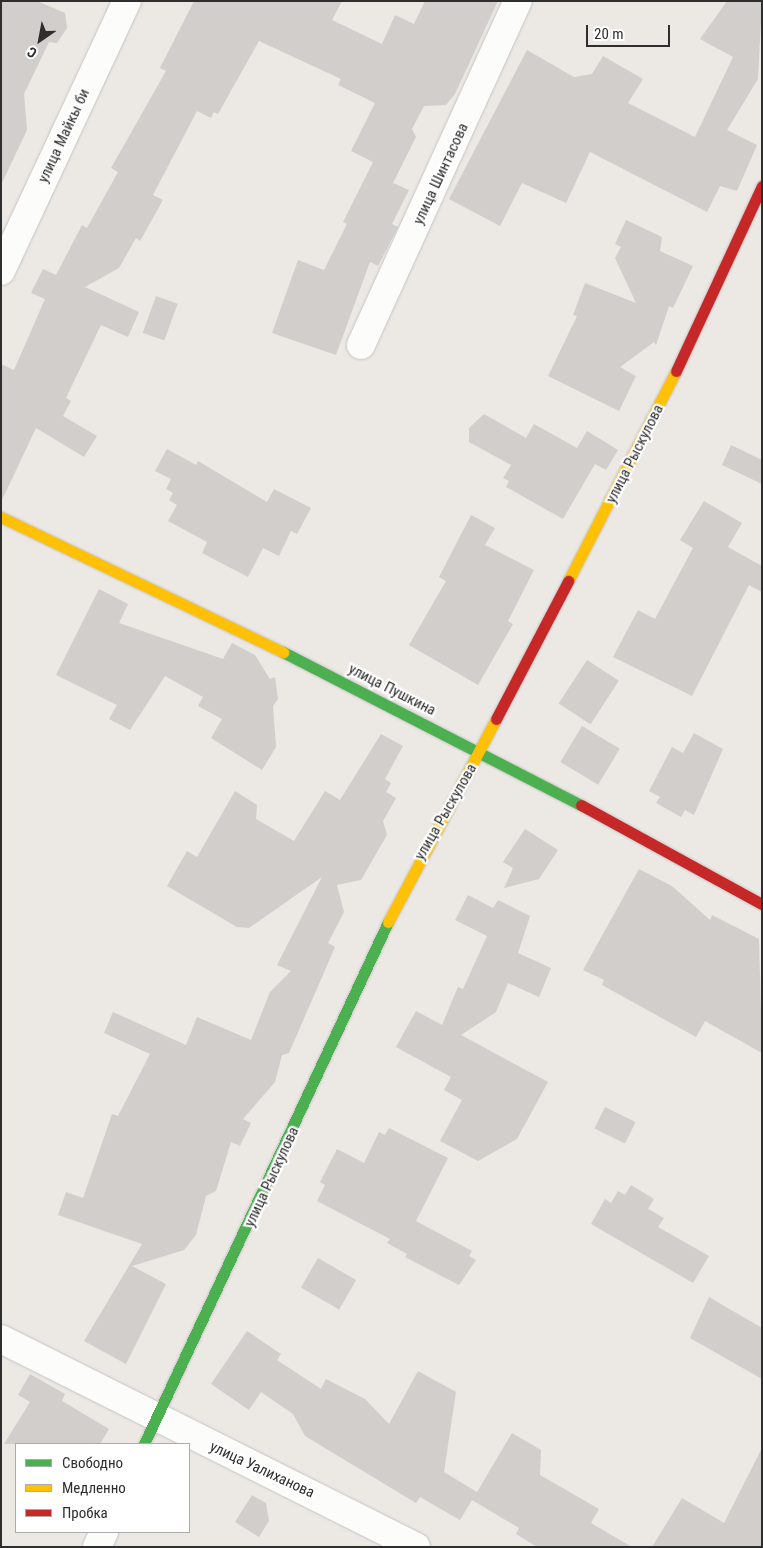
<!DOCTYPE html>
<html>
<head>
<meta charset="utf-8">
<style>
  body { margin:0 }
  #map { position:relative; width:763px; height:1548px; overflow:hidden; background:#ece8e4; font-family:"Roboto Condensed",sans-serif }
  div>[style] { position:absolute }
  [style*='--x'] { left:calc(var(--x)*1px); top:calc(var(--y)*1px); width:calc(var(--w)*1px); rotate:calc(var(--a)*1deg) }
  .building>* { inset:0; background:#d1cecb; transform-origin:0 0 }
  .roads { filter:drop-shadow(0 0 1px #c5c4c5) drop-shadow(0 0 1px #c5c4c5) }
  .street>* { height:28px; margin:-14px; padding:0 14px; transform-origin:14px; border-radius:14px; background:#fcfcfb }
  .fast>* { height:11px; margin:-5.5px; padding:0 5.5px; transform-origin:5.5px; border-radius:5.5px; background:#4caf50 }
  .slow>* { height:11px; margin:-5.5px; padding:0 5.5px; transform-origin:5.5px; border-radius:5.5px; background:#ffc107 }
  .jam>* { height:11px; margin:-5.5px; padding:0 5.5px; transform-origin:5.5px; border-radius:5.5px; background:#c62828 }
  span { translate:-50% -50%; white-space:nowrap; text-align:center; line-height:1.15; -webkit-text-stroke:4.5px #fff; paint-order:stroke }
  .street-label { font-size:15px; color:#2e2e2e }
  .frame { position:absolute; inset:0; border:2px solid #2e2e2e; pointer-events:none }
  .legend { position:absolute; left:15px; top:1443px; width:175px; height:90px; box-sizing:border-box; background:#fff; border:1px solid #ababab; margin:0; padding:6px 9px; list-style:none; font-size:15px; color:#2e2e2e }
  .legend li { display:flex; align-items:center; gap:10px; height:25px }
  .legend b { width:25px; border:1px solid #ababab }
  .north { position:absolute; left:15px; top:15px; width:50px; height:50px; -webkit-text-stroke:4px #fff; paint-order:stroke; rotate:213deg; font-size:14px; font-weight:700; line-height:20px; text-align:center; color:#2e2e2e }
  .north::after { content:''; display:block; margin:auto; width:18px; height:22px; background:#2e2e2e; clip-path:polygon(50% 0,100% 100%,50% 72%,0 100%) }
  .scale { position:absolute; left:586px; top:25px; width:84px; height:22px; box-sizing:border-box; border:2px solid #2e2e2e; border-top:0; padding-left:6px; font-size:15px; line-height:18px; white-space:nowrap; color:#2e2e2e; -webkit-text-stroke:4px #fff; paint-order:stroke }
</style>
</head>
<body>
<div id="map">
  <div class="building">
    <div style="clip-path:polygon(1px 1px,37px 1px,65px 13px,67px 28px,57px 43px,49px 42px,24px 94px,27px 130px,1px 185px)"></div>
    <div style="clip-path:polygon(194px 1px,342px 1px,332px 20px,382px 44px,395px 15px,414px 24px,425px 1px,498px 1px,455px 94px,446px 105px,424px 106px,412px 129px,416px 137px,393px 183px,409px 190px,392px 224px,398px 227px,378px 266px,370px 262px,336px 355px,272px 333px,298px 260px,324px 270px,347px 224px,343px 222px,373px 162px,351px 151px,375px 103px,338px 85px,341px 79px,259px 41px,218px 114px,214px 112px,211px 118px,197px 111px,153px 195px,163px 200px,140px 241px,136px 238px,119px 268px,85px 287px,139px 312px,128px 337px,101px 325px,66px 398px,71px 401px,63px 416px,97px 436px,84px 457px,36px 428px,1px 502px,1px 364px,14px 370px,45px 299px,31px 293px,43px 269px,56px 275px,82px 225px,87px 228px,118px 172px,111px 168px,166px 71px,160px 68px)"></div>
    <div style="clip-path:polygon(727px 1px,762px 1px,758px 79px,727px 130px,757px 145px,737px 191px,720px 186px,707px 212px,590px 152px,566px 203px,522px 183px,500px 226px,449px 199px,527px 50px,574px 77px,592px 74px,603px 56px,643px 79px,628px 103px,695px 137px,733px 57px,700px 39px)"></div>
    <div style="clip-path:polygon(626px 220px,662px 237px,660px 251px,693px 266px,673px 308px,669px 306px,656px 345px,654px 342px,620px 367px,636px 376px,619px 411px,548px 376px,577px 316px,573px 315px,585px 283px,636px 303px,615px 258px,621px 247px,615px 244px)"></div>
    <div style="left:156px;top:296px;width:23px;height:39px;rotate:20deg"></div>
    <div style="clip-path:polygon(484px 414px,526px 438px,534px 424px,577px 448px,587px 431px,618px 450px,606px 470px,595px 464px,563px 519px,506px 487px,509px 481px,503px 478px,511px 465px,469px 442px,469px 428px)"></div>
    <div style="clip-path:polygon(731px 445px,762px 460px,762px 484px,722px 465px)"></div>
    <div style="clip-path:polygon(167px 449px,196px 465px,198px 461px,267px 502px,274px 489px,311px 508px,297px 534px,291px 531px,279px 556px,263px 548px,248px 577px,202px 553px,207px 542px,168px 521px,177px 505px,169px 500px,173px 493px,166px 489px,171px 479px,155px 471px)"></div>
    <div style="clip-path:polygon(704px 501px,742px 523px,728px 547px,762px 566px,762px 592px,749px 585px,692px 696px,613px 657px,638px 610px,655px 619px,693px 548px,680px 540px)"></div>
    <div style="clip-path:polygon(471px 515px,495px 528px,485px 545px,534px 570px,508px 621px,513px 624px,478px 685px,409px 645px,446px 581px,439px 577px)"></div>
    <div style="clip-path:polygon(99px 589px,128px 604px,119px 623px,223px 659px,232px 643px,255px 655px,270px 679px,275px 677px,278px 699px,273px 706px,276px 747px,262px 770px,211px 738px,222px 719px,198px 706px,203px 697px,165px 676px,130px 730px,109px 719px,117px 705px,56px 675px)"></div>
    <div style="left:587px;top:660px;width:38px;height:52px;rotate:33deg"></div>
    <div style="left:582px;top:726px;width:44px;height:42px;rotate:31deg"></div>
    <div style="clip-path:polygon(694px 733px,723px 749px,694px 815px,685px 810px,681px 817px,656px 803px,660px 797px,649px 791px,672px 747px,683px 753px)"></div>
    <div style="clip-path:polygon(381px 734px,403px 746px,385px 779px,391px 783px,386px 792px,396px 798px,383px 821px,387px 835px,361px 880px,337px 885px,344px 912px,328px 943px,335px 947px,289px 1053px,282px 1055px,275px 1082px,243px 1119px,251px 1123px,240px 1146px,231px 1142px,216px 1191px,206px 1196px,196px 1235px,184px 1250px,132px 1266px,166px 1284px,126px 1364px,84px 1341px,142px 1244px,58px 1215px,66px 1192px,83px 1198px,112px 1114px,118px 1116px,150px 1054px,104px 1033px,113px 1012px,186px 1045px,197px 1017px,251px 1040px,270px 992px,291px 971px,277px 965px,322px 877px,249px 928px,237px 927px,167px 886px,187px 851px,197px 857px,235px 791px,257px 805px,256px 819px,294px 841px,325px 791px,340px 800px)"></div>
    <div style="clip-path:polygon(525px 829px,558px 850px,539px 879px,504px 888px,513px 868px,503px 862px)"></div>
    <div style="clip-path:polygon(639px 869px,672px 886px,710px 920px,712px 915px,759px 939px,762px 1053px,705px 1021px,696px 1037px,602px 985px,604px 980px,583px 970px)"></div>
    <div style="clip-path:polygon(468px 895px,493px 908px,498px 900px,530px 916px,518px 953px,551px 968px,539px 997px,508px 983px,496px 1012px,461px 1035px,548px 1082px,517px 1139px,478px 1161px,440px 1141px,462px 1100px,444px 1090px,451px 1077px,396px 1047px,416px 1011px,442px 1025px,458px 987px,463px 989px,487px 936px,455px 920px)"></div>
    <div style="left:605px;top:1107px;width:34px;height:24px;rotate:26deg"></div>
    <div style="clip-path:polygon(389px 1128px,448px 1158px,416px 1221px,472px 1251px,469px 1256px,476px 1260px,459px 1285px,405px 1257px,407px 1254px,387px 1243px,390px 1239px,317px 1201px,325px 1185px,320px 1182px,337px 1149px,364px 1163px,379px 1132px,385px 1135px)"></div>
    <div style="clip-path:polygon(631px 1185px,654px 1199px,648px 1209px,664px 1218px,658px 1227px,709px 1256px,693px 1283px,591px 1224px,605px 1199px,611px 1203px,618px 1191px,625px 1195px)"></div>
    <div style="left:318px;top:1258px;width:44px;height:34px;rotate:30deg"></div>
    <div style="clip-path:polygon(709px 1297px,762px 1328px,762px 1379px,690px 1338px)"></div>
    <div style="clip-path:polygon(247px 1331px,281px 1354px,277px 1360px,321px 1389px,326px 1379px,365px 1399px,389px 1424px,418px 1371px,456px 1392px,444px 1472px,477px 1492px,512px 1433px,541px 1450px,540px 1475px,599px 1509px,591px 1523px,632px 1547px,537px 1547px,516px 1534px,519px 1528px,472px 1500px,460px 1520px,420px 1497px,416px 1503px,305px 1436px,293px 1414px,261px 1392px,249px 1410px,211px 1384px)"></div>
    <div style="clip-path:polygon(30px 1374px,65px 1394px,62px 1401px,109px 1429px,100px 1444px,4px 1444px,30px 1402px,18px 1395px)"></div>
    <div style="clip-path:polygon(762px 1448px,762px 1547px,652px 1547px,682px 1498px,724px 1523px)"></div>
    <div style="clip-path:polygon(252px 1495px,266px 1503px,269px 1521px,259px 1537px,235px 1522px)"></div>
  </div>
  <div class="roads">
    <div class="street">
      <div style="--x:1;--y:271;--w:298;--a:-65"></div>
      <div style="--x:361;--y:345;--w:378;--a:-65.5"></div>
      <div style="--x:1;--y:1339;--w:464;--a:26.6"></div>
      <div style="--x:97;--y:1547;--w:17;--a:-65"></div>
    </div>
    <div class="fast">
      <div style="--x:283;--y:652;--w:335;--a:27.2"></div>
      <div style="--x:144;--y:1444;--w:576;--a:-64.95"></div>
    </div>
    <div class="slow">
      <div style="--x:1;--y:517;--w:313;--a:25.6"></div>
      <div style="--x:568;--y:581;--w:236;--a:-62.8"></div>
      <div style="--x:388;--y:922;--w:230;--a:-62"></div>
    </div>
    <div class="jam">
      <div style="--x:676;--y:371;--w:204;--a:-65.1"></div>
      <div style="--x:496;--y:719;--w:156;--a:-62.4"></div>
      <div style="--x:581;--y:805;--w:206;--a:28.7"></div>
    </div>
  </div>
  <div class="street-label">
    <span style="left:64px;top:136px;rotate:-65deg">улица Майкы би</span>
    <span style="left:441px;top:174px;rotate:-65deg">улица Шинтасова</span>
    <span style="left:635px;top:454px;rotate:-63deg">улица Рыскулова</span>
    <span style="left:392px;top:690px;rotate:27deg">улица Пушкина</span>
    <span style="left:446px;top:812px;rotate:-60deg">улица Рыскулова</span>
    <span style="left:272px;top:1177px;rotate:-65deg">улица Рыскулова</span>
    <span style="left:262px;top:1470px;rotate:25deg">улица Уалиханова</span>
  </div>
  <div class="frame"></div>
  <ul class="legend">
  <li><b style="height:6px;background:#4caf50"></b>Свободно</li>
  <li><b style="height:6px;background:#ffc107"></b>Медленно</li>
  <li><b style="height:6px;background:#c62828"></b>Пробка</li>
  </ul>
  <div class="north">С</div>
  <div class="scale">20 m</div>
</div>
</body>
</html>
